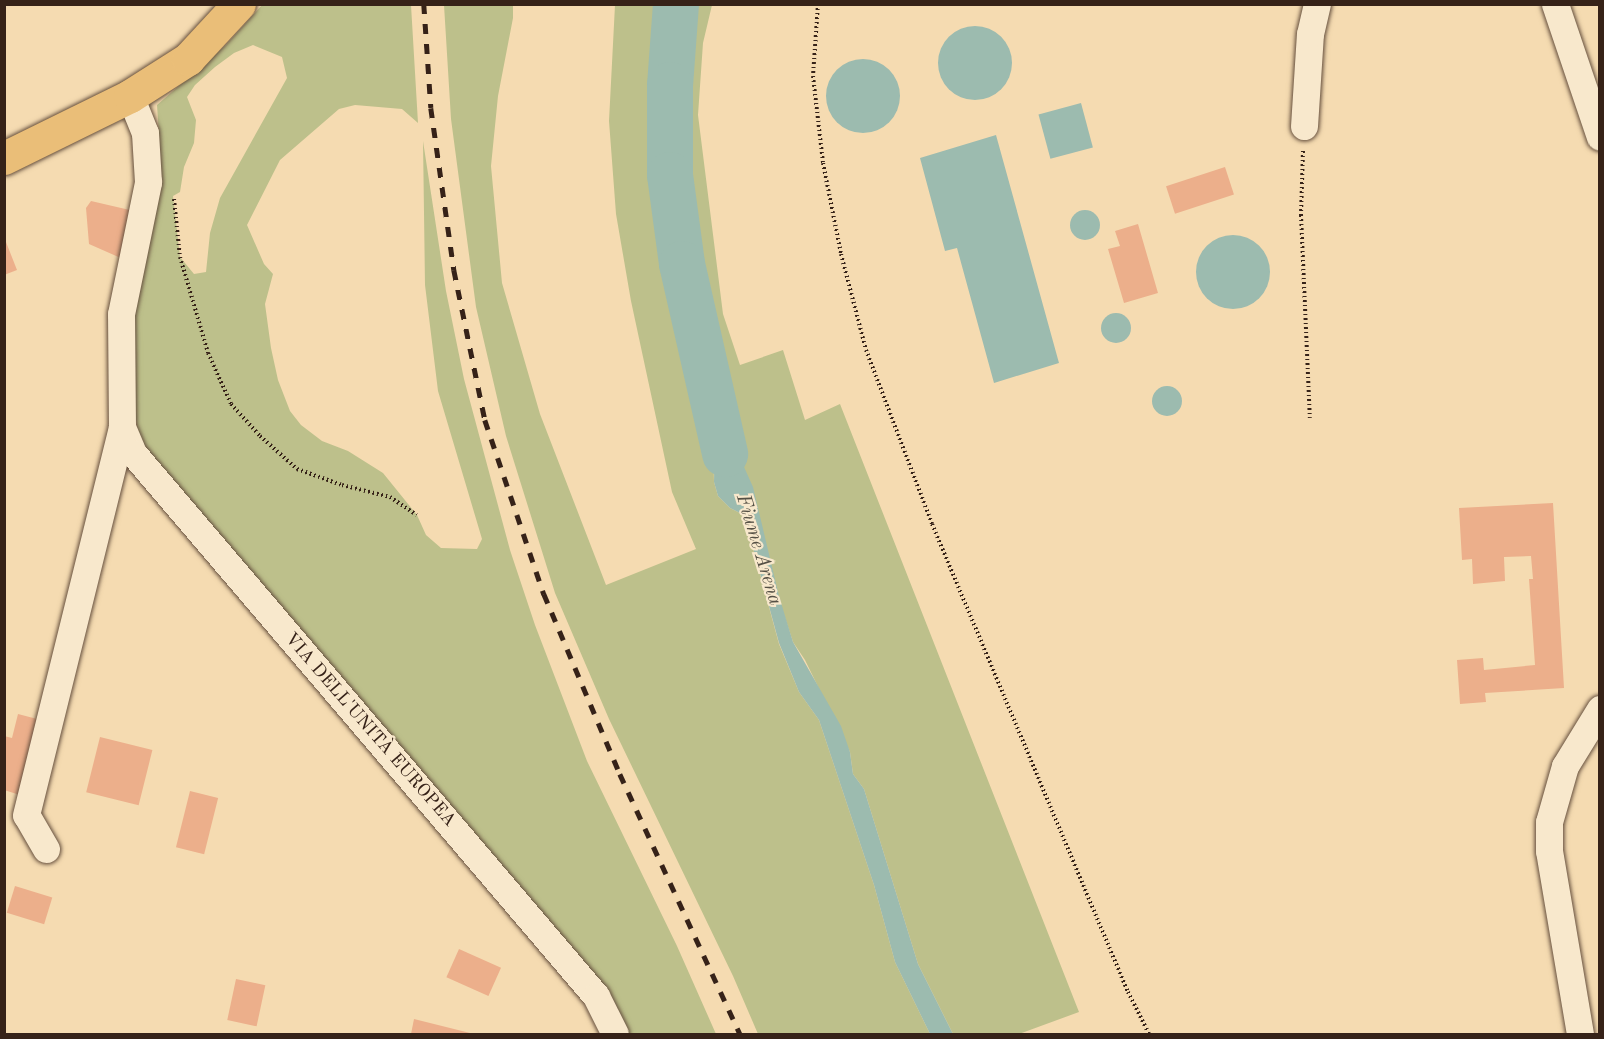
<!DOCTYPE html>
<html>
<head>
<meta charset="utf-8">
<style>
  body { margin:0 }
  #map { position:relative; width:1604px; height:1039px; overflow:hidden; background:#f5dbb1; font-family:"Old Standard TT",serif }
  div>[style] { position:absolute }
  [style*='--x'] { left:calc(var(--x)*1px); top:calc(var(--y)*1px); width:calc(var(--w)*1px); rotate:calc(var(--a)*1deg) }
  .green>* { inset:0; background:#bdc08b }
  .water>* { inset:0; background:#9cbbaf; transform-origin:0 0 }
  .round { border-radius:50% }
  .river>* { height:46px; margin:-23px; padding:0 23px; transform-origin:23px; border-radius:23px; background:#9cbbaf }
  .building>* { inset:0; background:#ecaf8b; transform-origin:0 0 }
  .path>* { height:4px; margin-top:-2px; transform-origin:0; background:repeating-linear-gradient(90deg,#362218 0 1.5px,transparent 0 4.5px) }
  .roads { filter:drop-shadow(0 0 2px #66503e) drop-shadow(0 0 2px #66503e) }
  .minor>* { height:27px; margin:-13.5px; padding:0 13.5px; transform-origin:13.5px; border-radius:13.5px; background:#f8e8cc }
  .major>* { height:33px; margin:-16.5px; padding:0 16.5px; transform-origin:16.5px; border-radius:16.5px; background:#eabe78 }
  .rail>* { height:4.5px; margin-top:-2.25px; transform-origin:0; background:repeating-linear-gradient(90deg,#362218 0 10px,transparent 0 20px) }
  span { translate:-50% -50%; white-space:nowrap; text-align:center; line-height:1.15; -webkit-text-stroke:4.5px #f8e8cc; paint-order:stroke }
  .street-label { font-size:18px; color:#362218 }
  .water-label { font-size:20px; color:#555045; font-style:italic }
  .frame { position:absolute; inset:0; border:6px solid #362218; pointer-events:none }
</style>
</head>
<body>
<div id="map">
  <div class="green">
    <div style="clip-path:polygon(evenodd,262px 5px,411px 5px,418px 123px,402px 109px,355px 105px,339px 109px,280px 160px,247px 225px,264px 264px,273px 274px,265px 304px,271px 348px,278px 380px,290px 411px,301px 425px,322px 441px,348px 451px,383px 473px,417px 515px,426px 535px,441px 548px,477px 549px,482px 539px,438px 391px,425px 285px,423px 141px,446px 291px,464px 379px,510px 550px,535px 625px,587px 761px,677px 946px,716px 1034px,628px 1034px,157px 468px,138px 434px,132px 389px,136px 293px,160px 149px,157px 105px,226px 45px,262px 5px,253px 45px,282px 57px,287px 78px,220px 198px,210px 233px,206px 272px,194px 274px,180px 257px,173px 196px,180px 192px,184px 167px,194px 143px,196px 120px,187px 97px,195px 85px,215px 67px,234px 53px,253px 45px)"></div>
    <div style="clip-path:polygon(444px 5px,513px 5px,513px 18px,498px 96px,491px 166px,502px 283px,540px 414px,606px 585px,696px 549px,672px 492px,631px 301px,616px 214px,609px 121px,615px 5px,712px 5px,703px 43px,698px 115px,723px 314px,740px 365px,783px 350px,805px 420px,840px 404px,1079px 1012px,1019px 1034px,953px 1034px,918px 964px,864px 789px,853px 774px,850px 752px,805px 660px,793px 642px,712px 395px,714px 482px,718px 496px,730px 508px,744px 515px,779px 644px,799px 692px,819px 720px,874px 885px,895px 962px,930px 1034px,758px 1034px,733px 976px,609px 719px,555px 593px,506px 436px,476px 307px,451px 119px)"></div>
  </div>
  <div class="water">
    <div class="round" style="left:938px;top:26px;width:74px;height:74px"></div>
    <div class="round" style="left:826px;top:59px;width:74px;height:74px"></div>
    <div style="left:1081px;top:103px;width:46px;height:44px;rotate:75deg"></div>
    <div style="clip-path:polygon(996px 135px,1059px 363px,994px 383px,957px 248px,945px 251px,920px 158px)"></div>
    <div class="round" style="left:1070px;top:210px;width:30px;height:30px"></div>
    <div class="round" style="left:1196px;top:235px;width:74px;height:74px"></div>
    <div class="round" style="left:1101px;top:313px;width:30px;height:30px"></div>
    <div class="round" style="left:1152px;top:386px;width:30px;height:30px"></div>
    <div style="clip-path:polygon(711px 393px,753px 487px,779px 596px,793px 642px,841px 726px,850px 752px,853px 774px,864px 789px,918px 964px,953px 1034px,930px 1034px,895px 962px,874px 885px,819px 720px,799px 692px,779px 643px,744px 515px,730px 508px,718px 496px,714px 482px,715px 421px)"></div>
  </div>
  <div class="river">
    <div style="--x:676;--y:4;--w:81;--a:94.2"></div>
    <div style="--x:670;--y:85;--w:90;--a:90"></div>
    <div style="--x:670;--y:175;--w:90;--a:82.3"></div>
    <div style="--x:682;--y:264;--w:195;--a:77.2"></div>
  </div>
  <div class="building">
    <div style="left:1225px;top:167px;width:29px;height:62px;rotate:72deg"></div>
    <div style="clip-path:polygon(91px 201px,134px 211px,123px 259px,89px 244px,86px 208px)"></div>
    <div style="clip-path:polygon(1138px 224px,1158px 293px,1124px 303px,1108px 249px,1120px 246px,1115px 231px)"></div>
    <div style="clip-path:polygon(4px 237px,17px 270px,4px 275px)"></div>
    <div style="clip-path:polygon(1553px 503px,1564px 688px,1485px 693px,1486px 702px,1460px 704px,1457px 660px,1483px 658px,1484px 670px,1535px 665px,1529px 579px,1533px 579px,1531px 556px,1504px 557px,1505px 581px,1473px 584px,1472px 559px,1462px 560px,1459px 508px)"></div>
    <div style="clip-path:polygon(18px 714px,41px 720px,20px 795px,4px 790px,4px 736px,12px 738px)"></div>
    <div style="left:100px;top:737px;width:54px;height:57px;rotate:14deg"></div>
    <div style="left:190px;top:791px;width:29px;height:58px;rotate:14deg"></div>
    <div style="left:15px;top:886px;width:39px;height:28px;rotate:17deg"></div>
    <div style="left:459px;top:949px;width:46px;height:31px;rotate:24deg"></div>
    <div style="left:236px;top:979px;width:30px;height:42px;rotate:12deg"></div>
    <div style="clip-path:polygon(414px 1019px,474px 1034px,411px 1034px)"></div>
  </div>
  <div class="path">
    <div style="--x:818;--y:4;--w:72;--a:94"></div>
    <div style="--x:813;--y:76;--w:88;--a:83.4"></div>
    <div style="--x:823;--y:163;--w:93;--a:78.8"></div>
    <div style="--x:841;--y:254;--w:99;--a:75.4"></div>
    <div style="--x:866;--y:350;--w:186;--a:69.2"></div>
    <div style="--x:932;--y:524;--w:507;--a:67.28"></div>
    <div style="--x:1128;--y:992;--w:47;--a:63.4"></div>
    <div style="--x:1303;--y:151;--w:64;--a:91.8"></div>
    <div style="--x:1301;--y:215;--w:203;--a:87.5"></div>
    <div style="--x:174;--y:199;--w:58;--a:84.1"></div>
    <div style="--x:180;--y:257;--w:100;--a:73.7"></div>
    <div style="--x:208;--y:353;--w:56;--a:65.7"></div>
    <div style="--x:231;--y:404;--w:43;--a:47.8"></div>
    <div style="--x:260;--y:436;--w:50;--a:41.7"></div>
    <div style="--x:297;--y:469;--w:48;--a:19.6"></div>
    <div style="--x:342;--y:485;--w:49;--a:14"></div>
    <div style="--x:390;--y:497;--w:32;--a:34"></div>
  </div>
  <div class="roads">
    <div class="minor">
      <div style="--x:1555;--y:4;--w:140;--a:71.3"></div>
      <div style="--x:1304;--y:126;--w:92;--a:-86.3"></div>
      <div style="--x:1310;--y:34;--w:31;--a:-77"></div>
      <div style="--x:122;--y:427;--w:28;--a:67"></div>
      <div style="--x:133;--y:453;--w:714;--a:49.55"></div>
      <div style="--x:596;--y:996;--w:42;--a:63.4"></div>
      <div style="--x:46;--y:849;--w:39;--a:-120"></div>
      <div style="--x:26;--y:815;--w:400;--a:-76.1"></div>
      <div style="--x:122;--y:427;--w:113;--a:-90.5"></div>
      <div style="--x:121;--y:314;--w:135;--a:-78.4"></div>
      <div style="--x:148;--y:182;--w:49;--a:-93.5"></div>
      <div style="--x:145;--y:133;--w:40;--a:-112"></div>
      <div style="--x:1580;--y:1034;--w:186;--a:-99.6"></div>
      <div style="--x:1549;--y:851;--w:29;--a:-90"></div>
      <div style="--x:1549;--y:822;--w:58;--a:-74.1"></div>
      <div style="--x:1565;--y:766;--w:67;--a:-58.4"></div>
    </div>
    <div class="major">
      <div style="--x:4;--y:158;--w:140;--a:-26.2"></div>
      <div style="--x:130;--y:96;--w:69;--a:-32.5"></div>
      <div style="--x:188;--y:59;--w:75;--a:-47.2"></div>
    </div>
  </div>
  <div class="rail">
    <div style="--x:424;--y:4;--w:104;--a:86.1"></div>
    <div style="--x:431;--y:108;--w:164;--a:81.9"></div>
    <div style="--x:454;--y:270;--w:153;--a:78.3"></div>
    <div style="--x:485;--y:420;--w:184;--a:71.3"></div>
    <div style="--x:544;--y:594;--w:195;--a:67.1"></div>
    <div style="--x:620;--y:774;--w:286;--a:65.2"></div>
  </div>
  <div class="street-label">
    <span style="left:370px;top:730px;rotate:49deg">VIA DELL'UNITÀ EUROPEA</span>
  </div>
  <div class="water-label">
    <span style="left:758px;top:550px;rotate:73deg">Fiume Arena</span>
  </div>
  <div class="frame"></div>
</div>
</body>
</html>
